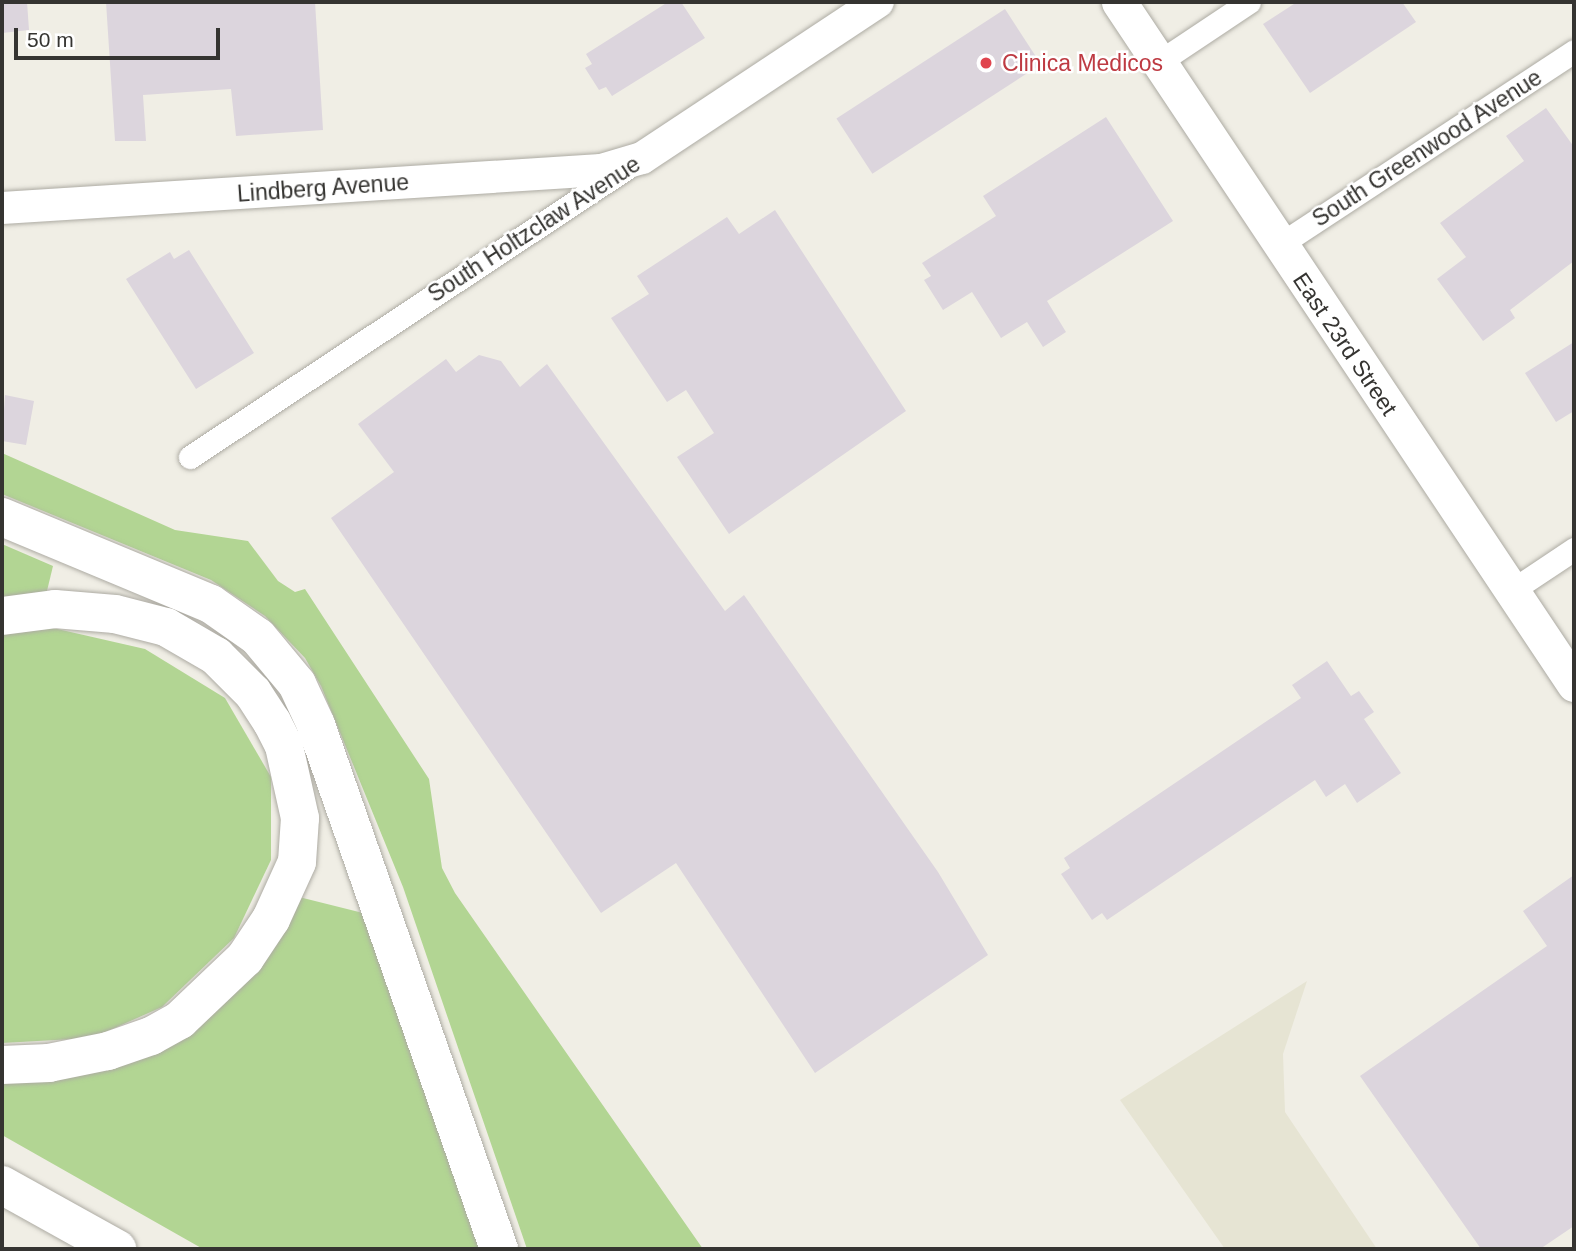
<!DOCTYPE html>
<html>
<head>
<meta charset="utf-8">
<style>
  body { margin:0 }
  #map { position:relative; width:1576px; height:1251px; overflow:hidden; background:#f0eee5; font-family:Arial,sans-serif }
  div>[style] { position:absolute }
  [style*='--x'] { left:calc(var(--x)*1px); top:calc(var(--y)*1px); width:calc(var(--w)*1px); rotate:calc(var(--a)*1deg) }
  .built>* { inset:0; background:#e6e4d3 }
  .green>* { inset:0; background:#b2d593 }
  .building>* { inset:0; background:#dcd5dd; transform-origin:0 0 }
  .roads { filter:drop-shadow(0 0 2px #adaba3) drop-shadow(0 0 2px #adaba3) }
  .street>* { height:23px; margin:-11.5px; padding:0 11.5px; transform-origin:11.5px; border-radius:11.5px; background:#fff }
  .secondary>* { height:32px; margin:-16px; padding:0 16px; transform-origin:16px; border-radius:16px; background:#fff }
  .primary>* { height:35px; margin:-17.5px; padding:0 17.5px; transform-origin:17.5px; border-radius:17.5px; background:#fff }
  .highway>* { height:38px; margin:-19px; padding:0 19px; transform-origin:19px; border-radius:19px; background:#fff }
  .dots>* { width:19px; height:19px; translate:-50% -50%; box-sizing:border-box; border:4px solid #fff; border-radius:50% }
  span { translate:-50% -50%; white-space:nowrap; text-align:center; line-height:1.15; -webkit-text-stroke:5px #fff; paint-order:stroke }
  .health-label { font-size:23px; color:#be3a42 }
  .left { translate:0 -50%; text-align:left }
  .street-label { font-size:23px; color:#353431 }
  .frame { position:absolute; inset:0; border:4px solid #353431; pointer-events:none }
  .scale { position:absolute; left:14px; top:28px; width:206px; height:32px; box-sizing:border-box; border:4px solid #353431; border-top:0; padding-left:9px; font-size:21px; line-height:24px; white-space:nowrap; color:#353431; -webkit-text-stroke:5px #fff; paint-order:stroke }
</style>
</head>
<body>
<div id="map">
  <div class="built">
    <div style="clip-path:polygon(1307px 981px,1283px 1054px,1285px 1112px,1377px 1249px,1225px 1249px,1120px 1100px)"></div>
  </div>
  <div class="green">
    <div style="clip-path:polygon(2px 453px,175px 530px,248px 541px,278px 581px,295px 592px,305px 589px,429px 779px,442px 868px,455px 893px,703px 1249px,527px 1249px,403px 887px,321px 686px,305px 658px,265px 616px,211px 580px,2px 494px)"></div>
    <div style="clip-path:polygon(2px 544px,53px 566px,46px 595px,2px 601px)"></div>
    <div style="clip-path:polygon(53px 628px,145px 649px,225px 698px,271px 777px,271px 860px,234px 938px,162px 1007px,92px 1038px,2px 1043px,2px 635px)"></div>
    <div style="clip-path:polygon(299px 897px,363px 913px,483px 1249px,203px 1249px,2px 1135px,2px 1079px,146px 1053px)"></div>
  </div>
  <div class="building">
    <div style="clip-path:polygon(2px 2px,27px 2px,29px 30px,2px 33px)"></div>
    <div style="clip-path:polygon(106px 2px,315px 2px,323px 130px,236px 136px,231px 89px,143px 95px,146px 141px,115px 141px)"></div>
    <div style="clip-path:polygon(668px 2px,681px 2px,705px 38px,612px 96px,606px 87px,599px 90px,585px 68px,592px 64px,586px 54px)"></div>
    <div style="clip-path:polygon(1297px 2px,1402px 2px,1416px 22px,1310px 93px,1263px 24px)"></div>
    <div style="left:1005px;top:9px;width:66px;height:201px;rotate:57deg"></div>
    <div style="clip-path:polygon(1546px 108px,1574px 147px,1574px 261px,1510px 310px,1515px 318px,1483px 341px,1437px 279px,1466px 257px,1440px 223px,1524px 161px,1506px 136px)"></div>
    <div style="clip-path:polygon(1106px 117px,1173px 221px,1047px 301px,1066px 332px,1043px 347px,1027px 322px,1001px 338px,972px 292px,943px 310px,924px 280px,931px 276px,922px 263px,996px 216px,983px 196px)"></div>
    <div style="clip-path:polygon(775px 210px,906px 411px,729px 534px,677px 457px,714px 433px,686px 390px,667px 402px,611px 318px,649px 294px,637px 276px,727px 217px,739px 234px)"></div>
    <div style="clip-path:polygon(189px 250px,254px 353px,196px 389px,126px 279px,170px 252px,174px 259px)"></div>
    <div style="clip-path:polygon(1574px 342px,1574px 411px,1556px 422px,1525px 373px)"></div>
    <div style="clip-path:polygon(479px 355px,501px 361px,520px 387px,547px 364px,725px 611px,744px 595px,938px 872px,988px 955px,815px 1073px,676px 863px,601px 913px,331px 518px,394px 472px,358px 424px,446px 359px,456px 372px)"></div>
    <div style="clip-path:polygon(5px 395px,34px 401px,26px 445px,2px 441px)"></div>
    <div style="clip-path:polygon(1327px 661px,1351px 696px,1359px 691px,1374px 712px,1364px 719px,1401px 773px,1357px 803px,1345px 784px,1326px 797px,1315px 780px,1107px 920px,1102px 913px,1092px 920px,1061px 874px,1070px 868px,1064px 858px,1301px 698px,1292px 685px)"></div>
    <div style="clip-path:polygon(1574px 875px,1574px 1226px,1540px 1249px,1481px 1249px,1360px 1076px,1547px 946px,1523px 911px)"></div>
  </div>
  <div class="roads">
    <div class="street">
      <div style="--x:1159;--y:62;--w:108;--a:-33.7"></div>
      <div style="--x:1279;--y:245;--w:353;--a:-33.3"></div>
      <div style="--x:190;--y:457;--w:522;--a:-33.51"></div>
      <div style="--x:1511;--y:591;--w:76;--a:-33.7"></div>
    </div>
    <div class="secondary">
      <div style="--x:2;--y:208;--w:600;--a:-3.63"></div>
      <div style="--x:601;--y:170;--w:43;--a:-16.3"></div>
      <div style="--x:642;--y:158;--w:283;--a:-33.5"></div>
    </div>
    <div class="primary">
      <div style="--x:1119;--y:2;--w:820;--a:56.29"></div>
    </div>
    <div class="highway">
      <div style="--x:2;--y:517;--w:226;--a:22.6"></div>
      <div style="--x:211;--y:604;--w:57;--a:35.1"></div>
      <div style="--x:258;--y:637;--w:61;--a:50.3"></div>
      <div style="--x:297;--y:684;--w:45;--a:65.1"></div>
      <div style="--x:316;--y:725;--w:555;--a:70.75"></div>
      <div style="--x:2;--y:616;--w:53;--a:-7.5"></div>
      <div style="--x:55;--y:609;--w:60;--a:4.8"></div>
      <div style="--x:115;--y:614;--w:53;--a:14.3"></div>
      <div style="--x:166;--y:627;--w:58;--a:30.1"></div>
      <div style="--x:216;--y:656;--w:52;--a:45"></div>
      <div style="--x:253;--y:693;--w:35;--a:57"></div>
      <div style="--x:272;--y:722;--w:27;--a:63"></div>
      <div style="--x:284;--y:746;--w:74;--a:77.5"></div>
      <div style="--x:300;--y:818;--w:44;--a:93.9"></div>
      <div style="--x:297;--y:862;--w:63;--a:114.5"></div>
      <div style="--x:271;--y:919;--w:47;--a:123.7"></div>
      <div style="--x:245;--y:958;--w:90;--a:136.4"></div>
      <div style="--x:180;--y:1020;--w:33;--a:151"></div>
      <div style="--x:151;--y:1036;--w:46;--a:160.8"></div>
      <div style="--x:108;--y:1051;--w:60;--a:168.5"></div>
      <div style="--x:49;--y:1063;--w:47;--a:177.6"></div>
      <div style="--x:2;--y:1185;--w:132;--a:29.1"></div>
    </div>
  </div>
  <div class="dots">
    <div style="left:986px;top:63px;background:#e0444e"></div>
  </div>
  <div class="health-label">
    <span class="left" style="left:1002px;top:63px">Clinica Medicos</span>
  </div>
  <div class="street-label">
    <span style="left:1427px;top:148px;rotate:-33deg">South Greenwood Avenue</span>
    <span style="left:323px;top:188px;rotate:-4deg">Lindberg Avenue</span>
    <span style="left:534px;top:229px;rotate:-33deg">South Holtzclaw Avenue</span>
    <span style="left:1345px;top:344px;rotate:56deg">East 23rd Street</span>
  </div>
  <div class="frame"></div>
  <div class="scale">50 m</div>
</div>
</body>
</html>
